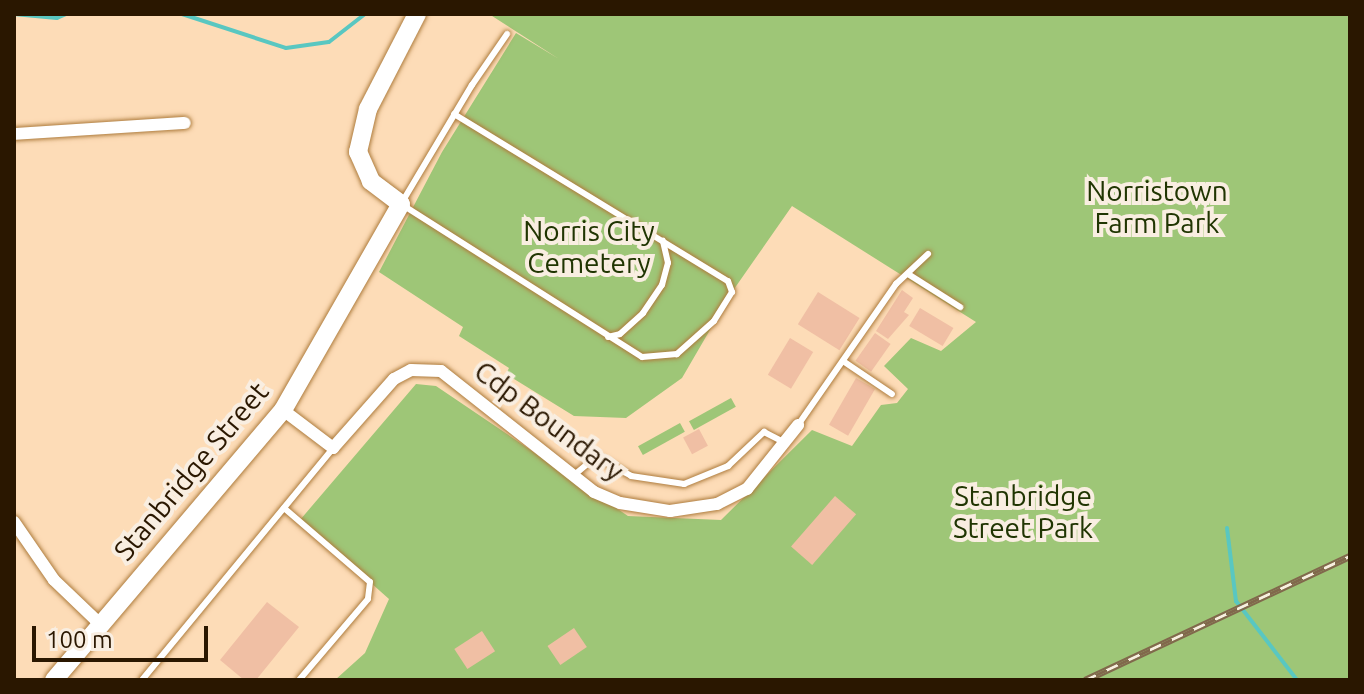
<!DOCTYPE html>
<html>
<head>
<meta charset="utf-8">
<style>
  body { margin:0 }
  #map { position:relative; width:1364px; height:694px; overflow:hidden; background:#fddcb7; font-family:Ubuntu,sans-serif }
  div>[style] { position:absolute }
  [style*='--x'] { left:calc(var(--x)*1px); top:calc(var(--y)*1px); width:calc(var(--w)*1px); rotate:calc(var(--a)*1deg) }
  .green>* { inset:0; background:#9ec677; transform-origin:0 0 }
  .stream>* { height:4px; margin:-2px; padding:0 2px; transform-origin:2px; border-radius:2px; background:#59c7c1 }
  .building>* { inset:0; background:#f0bfa4; transform-origin:0 0 }
  .roads { filter:drop-shadow(0 0 2px #ae7c3d) drop-shadow(0 0 2px #ae7c3d) }
  .lane>* { height:6px; margin:-3px; padding:0 3px; transform-origin:3px; border-radius:3px; background:#fff }
  .street>* { height:12px; margin:-6px; padding:0 6px; transform-origin:6px; border-radius:6px; background:#fff }
  .secondary>* { height:18px; margin:-9px; padding:0 9px; transform-origin:9px; border-radius:9px; background:#fff }
  .rail>* { height:7px; margin-top:-3.5px; transform-origin:0; background:repeating-linear-gradient(90deg,#f9eee1 0 12px,#81684c 0 24px); box-sizing:border-box; border-block:2px solid #81684c }
  span { translate:-50% -50%; white-space:nowrap; text-align:center; line-height:1.15; -webkit-text-stroke:8px #f9eee1; paint-order:stroke }
  .park-label { font-size:28px; color:#203502 }
  .street-label { font-size:28px; color:#2a1700 }
  .frame { position:absolute; inset:0; border:16px solid #2a1700; pointer-events:none }
  .scale { position:absolute; left:32px; top:626px; width:176px; height:36px; box-sizing:border-box; border:4px solid #2a1700; border-top:0; padding-left:10px; font-size:24px; line-height:28px; white-space:nowrap; color:#2a1700; -webkit-text-stroke:6px #f9eee1; paint-order:stroke }
</style>
</head>
<body>
<div id="map">
  <div class="green">
    <div style="clip-path:polygon(489px 14px,1350px 14px,1350px 680px,335px 680px,365px 653px,389px 599px,300px 520px,416px 384px,436px 386px,628px 516px,721px 520px,812px 430px,852px 446px,881px 405px,897px 403px,908px 389px,884px 366px,911px 338px,941px 351px,976px 322px,792px 206px,732px 292px,682px 378px,626px 418px,574px 416px,506px 374px,509px 368px,459px 336px,463px 327px,379px 272px,442px 152px,516px 33px,559px 59px)"></div>
    <div style="left:731px;top:398px;width:10px;height:48px;rotate:61deg"></div>
    <div style="left:680px;top:423px;width:10px;height:48px;rotate:61deg"></div>
  </div>
  <div class="stream">
    <div style="--x:14;--y:14;--w:43;--a:5.3"></div>
    <div style="--x:57;--y:18;--w:10;--a:-24"></div>
    <div style="--x:182;--y:14;--w:109;--a:18.1"></div>
    <div style="--x:286;--y:48;--w:43;--a:-7.9"></div>
    <div style="--x:329;--y:42;--w:46;--a:-37.9"></div>
    <div style="--x:1227;--y:528;--w:74;--a:83"></div>
    <div style="--x:1236;--y:601;--w:100;--a:52.3"></div>
  </div>
  <div class="building">
    <div style="clip-path:polygon(902px 290px,913px 298px,904px 312px,909px 315px,888px 339px,876px 331px)"></div>
    <div style="left:818px;top:292px;width:49px;height:38px;rotate:32deg"></div>
    <div style="left:920px;top:308px;width:39px;height:21px;rotate:31deg"></div>
    <div style="left:875px;top:333px;width:19px;height:34px;rotate:35deg"></div>
    <div style="left:790px;top:338px;width:27px;height:43px;rotate:31deg"></div>
    <div style="left:856px;top:378px;width:22px;height:54px;rotate:30deg"></div>
    <div style="left:699px;top:429px;width:19px;height:18px;rotate:62deg"></div>
    <div style="left:835px;top:496px;width:28px;height:67px;rotate:41deg"></div>
    <div style="clip-path:polygon(267px 602px,299px 627px,256px 680px,244px 680px,220px 660px)"></div>
    <div style="left:574px;top:628px;width:23px;height:32px;rotate:56deg"></div>
    <div style="left:482px;top:631px;width:24px;height:33px;rotate:57deg"></div>
  </div>
  <div class="roads">
    <div class="lane">
      <div style="--x:454;--y:114;--w:321;--a:31.4"></div>
      <div style="--x:728;--y:281;--w:12;--a:70"></div>
      <div style="--x:732;--y:292;--w:34;--a:122"></div>
      <div style="--x:714;--y:321;--w:50;--a:138.3"></div>
      <div style="--x:677;--y:354;--w:35;--a:175"></div>
      <div style="--x:642;--y:357;--w:285;--a:-147.6"></div>
      <div style="--x:401;--y:204;--w:139;--a:-59.2"></div>
      <div style="--x:472;--y:85;--w:62;--a:-55.5"></div>
      <div style="--x:908;--y:274;--w:62;--a:32.4"></div>
      <div style="--x:608;--y:337;--w:12;--a:-14"></div>
      <div style="--x:620;--y:334;--w:31;--a:-42"></div>
      <div style="--x:643;--y:313;--w:34;--a:-56"></div>
      <div style="--x:662;--y:285;--w:23;--a:-75"></div>
      <div style="--x:668;--y:263;--w:23;--a:-103"></div>
      <div style="--x:843;--y:361;--w:59;--a:34"></div>
      <div style="--x:798;--y:425;--w:172;--a:-55.2"></div>
      <div style="--x:896;--y:284;--w:44;--a:-43.2"></div>
      <div style="--x:573;--y:476;--w:30;--a:-40"></div>
      <div style="--x:596;--y:457;--w:40;--a:28"></div>
      <div style="--x:631;--y:476;--w:54;--a:8.6"></div>
      <div style="--x:684;--y:484;--w:48;--a:-22.2"></div>
      <div style="--x:728;--y:466;--w:50;--a:-43.4"></div>
      <div style="--x:764;--y:432;--w:25;--a:27"></div>
      <div style="--x:284;--y:508;--w:113;--a:40.7"></div>
      <div style="--x:370;--y:582;--w:17;--a:97"></div>
      <div style="--x:368;--y:599;--w:106;--a:130.4"></div>
      <div style="--x:142;--y:680;--w:301;--a:-50.5"></div>
    </div>
    <div class="street">
      <div style="--x:14;--y:134;--w:171;--a:-3.7"></div>
      <div style="--x:283;--y:410;--w:63;--a:37.2"></div>
      <div style="--x:333;--y:448;--w:92;--a:-48.5"></div>
      <div style="--x:394;--y:379;--w:19;--a:-28"></div>
      <div style="--x:411;--y:370;--w:30;--a:2"></div>
      <div style="--x:441;--y:371;--w:195;--a:38.3"></div>
      <div style="--x:594;--y:492;--w:28;--a:23"></div>
      <div style="--x:620;--y:503;--w:51;--a:9.1"></div>
      <div style="--x:670;--y:511;--w:48;--a:-8.5"></div>
      <div style="--x:717;--y:504;--w:34;--a:-27"></div>
      <div style="--x:747;--y:489;--w:82;--a:-51.4"></div>
      <div style="--x:14;--y:522;--w:70;--a:55.4"></div>
      <div style="--x:54;--y:580;--w:62;--a:43.7"></div>
    </div>
    <div class="secondary">
      <div style="--x:54;--y:680;--w:354;--a:-49.7"></div>
      <div style="--x:283;--y:410;--w:237;--a:-60.2"></div>
      <div style="--x:401;--y:204;--w:38;--a:-143"></div>
      <div style="--x:371;--y:181;--w:32;--a:-114"></div>
      <div style="--x:358;--y:152;--w:44;--a:-76.9"></div>
      <div style="--x:368;--y:109;--w:107;--a:-62.7"></div>
    </div>
  </div>
  <div class="rail">
    <div style="--x:1085;--y:680;--w:293;--a:-25.1"></div>
  </div>
  <div class="park-label">
    <span style="left:1157px;top:207px">Norristown<br>Farm Park</span>
    <span style="left:589px;top:247px">Norris City<br>Cemetery</span>
    <span style="left:1023px;top:512px">Stanbridge<br>Street Park</span>
  </div>
  <div class="street-label">
    <span style="left:549px;top:421px;rotate:37deg">Cdp Boundary</span>
    <span style="left:191px;top:471px;rotate:-50deg">Stanbridge Street</span>
  </div>
  <div class="frame"></div>
  <div class="scale">100 m</div>
</div>
</body>
</html>
